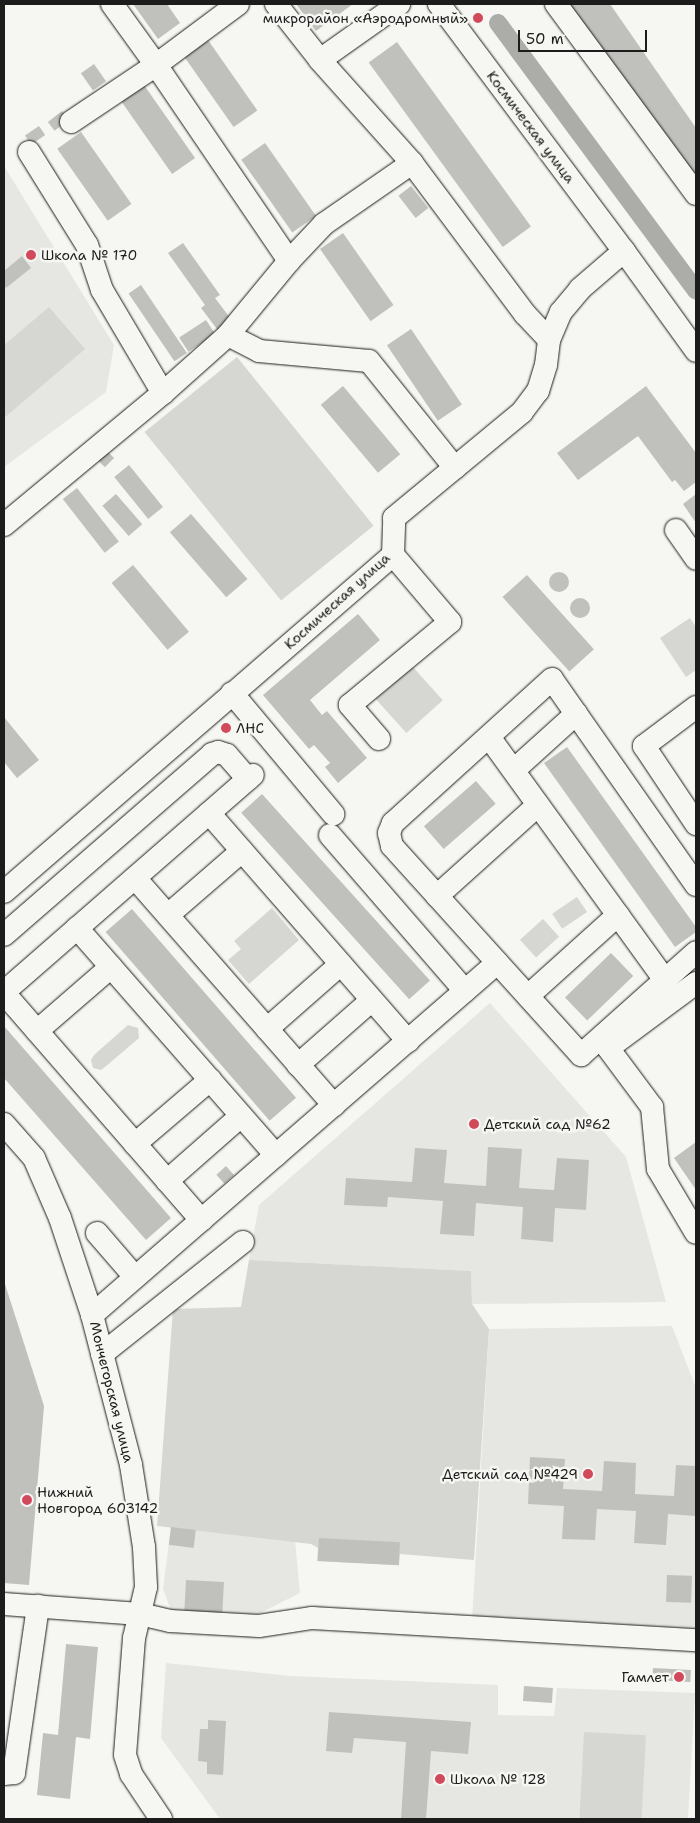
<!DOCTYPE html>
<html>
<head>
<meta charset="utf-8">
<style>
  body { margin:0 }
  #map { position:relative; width:700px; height:1823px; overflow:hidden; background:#f6f6f2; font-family:"Shantell Sans",sans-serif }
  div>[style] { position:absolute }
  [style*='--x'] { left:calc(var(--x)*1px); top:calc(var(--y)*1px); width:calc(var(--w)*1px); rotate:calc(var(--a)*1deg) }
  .built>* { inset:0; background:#e6e6e2 }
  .green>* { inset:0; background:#d6d6d2; transform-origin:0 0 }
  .canal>* { height:18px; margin:-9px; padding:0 9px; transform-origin:9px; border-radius:9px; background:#acaca9 }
  .building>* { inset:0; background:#c0c0bd; transform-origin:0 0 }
  .round { border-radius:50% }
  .roads { filter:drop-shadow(0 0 1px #1c1c1c) drop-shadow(0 0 1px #1c1c1c) }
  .minor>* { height:22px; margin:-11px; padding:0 11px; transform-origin:11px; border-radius:11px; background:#f6f6f2 }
  .dots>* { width:14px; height:14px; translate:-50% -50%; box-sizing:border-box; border:2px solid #f6f6f2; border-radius:50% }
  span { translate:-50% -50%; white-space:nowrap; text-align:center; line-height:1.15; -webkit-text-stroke:5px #f6f6f2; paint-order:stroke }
  .poi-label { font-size:14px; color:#1c1c1c }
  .right { translate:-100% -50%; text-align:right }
  .left { translate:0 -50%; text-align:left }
  .street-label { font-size:14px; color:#1c1c1c }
  .frame { position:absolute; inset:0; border:5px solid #1c1c1c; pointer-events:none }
  .scale { position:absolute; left:518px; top:30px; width:129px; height:22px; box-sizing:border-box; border:2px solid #1c1c1c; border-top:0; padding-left:6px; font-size:15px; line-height:18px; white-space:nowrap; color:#1c1c1c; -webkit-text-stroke:4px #f6f6f2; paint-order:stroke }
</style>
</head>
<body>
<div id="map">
  <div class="built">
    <div style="clip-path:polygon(4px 166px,114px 345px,106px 392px,4px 467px)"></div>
    <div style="clip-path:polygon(490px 1003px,626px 1157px,666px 1302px,472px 1304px,471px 1271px,249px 1260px,259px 1205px)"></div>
    <div style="clip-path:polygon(672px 1326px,696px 1388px,696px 1632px,472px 1621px,489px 1329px)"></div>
    <div style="clip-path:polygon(171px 1527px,295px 1541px,300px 1593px,252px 1617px,171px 1610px,163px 1589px)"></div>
    <div style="clip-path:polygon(166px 1663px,291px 1676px,498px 1685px,498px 1715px,554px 1716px,557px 1688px,695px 1693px,688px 1819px,220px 1819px,161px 1738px)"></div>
  </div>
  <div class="green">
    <div style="clip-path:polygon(49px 307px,85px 349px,4px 418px,4px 345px)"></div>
    <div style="left:237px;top:357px;width:217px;height:119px;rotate:51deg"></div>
    <div style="clip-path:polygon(690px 618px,696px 627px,696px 670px,686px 677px,660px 638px)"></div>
    <div style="left:412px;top:666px;width:46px;height:49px;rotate:48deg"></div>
    <div style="left:577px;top:897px;width:18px;height:30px;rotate:56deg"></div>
    <div style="clip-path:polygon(272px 908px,299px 940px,249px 984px,228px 960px,241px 949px,234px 941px)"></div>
    <div style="left:543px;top:919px;width:24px;height:31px;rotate:48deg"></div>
    <div style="clip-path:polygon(128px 1025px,138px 1028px,139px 1038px,105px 1067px,101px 1070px,93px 1068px,91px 1060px,94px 1055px)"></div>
    <div style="clip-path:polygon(249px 1260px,471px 1271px,472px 1304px,489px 1329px,474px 1560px,400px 1554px,399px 1565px,317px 1561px,318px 1548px,311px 1544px,157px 1526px,173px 1309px,241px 1307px)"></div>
    <div style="left:584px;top:1732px;width:62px;height:87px;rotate:3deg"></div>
  </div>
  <div class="canal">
    <div style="--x:498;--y:23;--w:333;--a:53.5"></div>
  </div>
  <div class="building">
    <div style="clip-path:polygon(133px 4px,167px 4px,180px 23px,158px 39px)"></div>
    <div style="clip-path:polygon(296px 4px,353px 4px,316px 31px)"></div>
    <div style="clip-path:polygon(564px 4px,610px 4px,696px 128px,696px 194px)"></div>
    <div style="left:208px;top:40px;width:86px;height:29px;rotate:55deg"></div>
    <div style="left:397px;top:42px;width:228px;height:35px;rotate:54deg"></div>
    <div style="left:94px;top:64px;width:21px;height:16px;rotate:55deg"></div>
    <div style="left:144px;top:85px;width:89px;height:28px;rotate:55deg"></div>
    <div style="left:62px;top:111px;width:11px;height:18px;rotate:52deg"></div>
    <div style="left:39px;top:126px;width:11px;height:17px;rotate:56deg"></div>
    <div style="left:81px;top:132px;width:88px;height:29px;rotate:55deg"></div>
    <div style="left:265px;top:143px;width:89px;height:29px;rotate:55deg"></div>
    <div style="left:411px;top:186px;width:28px;height:16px;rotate:52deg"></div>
    <div style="left:343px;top:233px;width:88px;height:28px;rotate:55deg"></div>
    <div style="clip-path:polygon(183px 243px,220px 295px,215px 298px,234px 323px,220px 333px,201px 308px,205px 305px,168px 253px)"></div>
    <div style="clip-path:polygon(22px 256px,31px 268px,6px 288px,4px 285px,4px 271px)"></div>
    <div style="left:141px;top:285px;width:82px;height:15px;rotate:56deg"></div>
    <div style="left:206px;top:320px;width:17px;height:32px;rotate:57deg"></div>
    <div style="left:411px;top:329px;width:91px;height:29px;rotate:56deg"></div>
    <div style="left:343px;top:386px;width:89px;height:29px;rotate:50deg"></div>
    <div style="clip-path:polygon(646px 386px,696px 453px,696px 482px,684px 491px,675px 480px,672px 482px,638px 436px,578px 480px,557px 453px)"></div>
    <div style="left:107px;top:451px;width:10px;height:13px;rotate:45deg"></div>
    <div style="left:129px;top:465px;width:54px;height:19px;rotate:51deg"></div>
    <div style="left:77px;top:488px;width:68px;height:18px;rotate:52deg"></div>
    <div style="left:116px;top:494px;width:40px;height:18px;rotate:49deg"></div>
    <div style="clip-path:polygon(696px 494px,696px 523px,683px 504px)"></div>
    <div style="left:191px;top:514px;width:86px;height:28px;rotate:49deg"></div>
    <div style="left:133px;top:565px;width:87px;height:28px;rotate:50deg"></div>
    <div class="round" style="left:549px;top:572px;width:20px;height:20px"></div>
    <div style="left:527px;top:575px;width:100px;height:33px;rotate:48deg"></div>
    <div class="round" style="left:570px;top:598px;width:20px;height:20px"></div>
    <div style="clip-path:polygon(358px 614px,380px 640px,310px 700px,322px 715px,327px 711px,367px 758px,338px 783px,325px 767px,330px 763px,314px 745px,309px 749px,263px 695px)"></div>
    <div style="clip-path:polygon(4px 717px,39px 760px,17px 778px,4px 762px)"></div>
    <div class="round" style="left:221px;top:723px;width:10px;height:10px"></div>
    <div style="clip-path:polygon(567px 747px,696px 927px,696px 932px,675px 947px,544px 763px)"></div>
    <div style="left:476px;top:781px;width:30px;height:69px;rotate:49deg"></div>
    <div style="left:262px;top:794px;width:251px;height:28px;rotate:48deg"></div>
    <div style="left:132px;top:909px;width:250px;height:35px;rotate:49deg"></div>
    <div style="left:611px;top:953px;width:32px;height:64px;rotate:46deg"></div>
    <div style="clip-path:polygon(4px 1026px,171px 1218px,146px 1240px,4px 1078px)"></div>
    <div style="clip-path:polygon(696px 1142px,696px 1190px,674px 1158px)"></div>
    <div style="clip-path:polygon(488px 1147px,522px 1149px,519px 1188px,554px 1190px,557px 1158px,589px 1160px,586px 1210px,555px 1208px,553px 1242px,521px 1239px,523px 1207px,476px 1203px,474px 1236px,440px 1234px,443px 1201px,388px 1197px,387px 1207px,344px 1205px,346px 1178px,412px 1182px,415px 1148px,447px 1150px,444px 1183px,486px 1186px)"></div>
    <div style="left:226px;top:1166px;width:12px;height:13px;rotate:48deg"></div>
    <div style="clip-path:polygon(4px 1281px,44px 1406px,29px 1585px,4px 1583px)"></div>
    <div style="clip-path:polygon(530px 1457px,565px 1459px,563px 1489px,602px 1491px,604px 1461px,636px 1463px,635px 1494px,674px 1496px,676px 1465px,696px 1466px,696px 1516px,668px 1514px,666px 1545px,634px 1543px,636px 1511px,597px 1509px,595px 1540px,562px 1539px,564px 1506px,528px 1504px)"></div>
    <div style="left:171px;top:1527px;width:25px;height:18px;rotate:7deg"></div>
    <div style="left:319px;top:1538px;width:81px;height:23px;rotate:3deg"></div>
    <div style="left:667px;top:1575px;width:25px;height:27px;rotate:2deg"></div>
    <div style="left:186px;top:1580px;width:38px;height:32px;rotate:3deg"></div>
    <div style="clip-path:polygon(66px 1644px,98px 1647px,90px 1739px,76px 1737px,70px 1799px,37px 1795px,43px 1733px,58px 1735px)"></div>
    <div style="left:653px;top:1668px;width:38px;height:12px;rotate:3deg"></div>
    <div style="left:524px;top:1686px;width:29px;height:15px;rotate:4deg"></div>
    <div style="clip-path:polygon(329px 1712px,471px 1722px,468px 1754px,431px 1751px,426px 1819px,401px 1819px,406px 1742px,354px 1738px,352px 1753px,326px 1751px)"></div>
    <div style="clip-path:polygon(208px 1720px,226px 1721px,223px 1775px,207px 1774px,207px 1762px,198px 1761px,200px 1729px,208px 1729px)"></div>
  </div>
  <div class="roads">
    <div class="minor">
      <div style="--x:112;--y:4;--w:75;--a:54.2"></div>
      <div style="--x:156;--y:65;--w:237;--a:55.8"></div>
      <div style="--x:276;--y:4;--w:71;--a:51.8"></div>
      <div style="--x:320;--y:60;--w:97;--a:-35.3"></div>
      <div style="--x:439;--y:4;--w:309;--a:53.2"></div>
      <div style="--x:624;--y:251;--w:123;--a:54.2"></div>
      <div style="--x:556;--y:4;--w:236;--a:53.6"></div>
      <div style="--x:320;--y:60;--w:138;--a:48.2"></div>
      <div style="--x:412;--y:163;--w:189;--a:53.2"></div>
      <div style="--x:525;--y:314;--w:35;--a:47"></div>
      <div style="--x:71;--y:122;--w:102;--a:-33.8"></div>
      <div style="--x:156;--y:65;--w:102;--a:-36.6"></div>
      <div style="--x:29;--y:152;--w:110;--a:58.1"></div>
      <div style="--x:87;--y:245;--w:47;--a:71.6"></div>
      <div style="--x:102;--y:290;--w:120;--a:59.4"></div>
      <div style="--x:228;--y:335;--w:35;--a:27"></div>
      <div style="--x:259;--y:351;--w:110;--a:5.2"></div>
      <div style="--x:369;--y:361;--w:137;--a:51.2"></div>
      <div style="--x:4;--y:525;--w:207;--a:-39.7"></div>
      <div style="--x:163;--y:393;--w:87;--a:-41.7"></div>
      <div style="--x:228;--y:335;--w:96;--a:-50.5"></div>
      <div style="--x:289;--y:261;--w:51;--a:-46.6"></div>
      <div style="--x:324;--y:224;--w:107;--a:-34.7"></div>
      <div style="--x:676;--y:530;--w:35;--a:55"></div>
      <div style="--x:232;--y:693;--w:158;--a:50.1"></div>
      <div style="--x:696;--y:707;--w:65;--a:143.1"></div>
      <div style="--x:644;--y:746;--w:94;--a:56.3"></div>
      <div style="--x:489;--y:737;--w:300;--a:54.1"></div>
      <div style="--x:379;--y:739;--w:45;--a:-130.5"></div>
      <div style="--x:350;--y:705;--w:130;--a:-39.7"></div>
      <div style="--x:450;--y:622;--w:88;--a:-130.4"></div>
      <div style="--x:514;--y:770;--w:84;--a:-42.1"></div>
      <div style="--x:209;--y:813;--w:303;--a:48.9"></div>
      <div style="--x:330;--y:835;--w:206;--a:49.1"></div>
      <div style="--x:135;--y:878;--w:302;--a:48.8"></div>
      <div style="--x:696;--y:885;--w:251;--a:-125"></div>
      <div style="--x:552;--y:679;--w:215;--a:137.8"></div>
      <div style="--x:393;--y:823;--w:11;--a:112"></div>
      <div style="--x:389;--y:833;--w:13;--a:77"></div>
      <div style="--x:392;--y:846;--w:282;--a:47.9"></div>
      <div style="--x:581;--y:1055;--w:154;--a:-41.8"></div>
      <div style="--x:4;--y:892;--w:515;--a:-40.9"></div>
      <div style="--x:393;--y:555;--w:37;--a:-88"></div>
      <div style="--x:394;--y:518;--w:166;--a:-39.6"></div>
      <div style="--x:522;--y:412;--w:26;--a:-53"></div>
      <div style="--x:538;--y:391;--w:27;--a:-73"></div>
      <div style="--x:546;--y:365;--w:25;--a:-83"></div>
      <div style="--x:549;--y:340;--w:30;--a:-67"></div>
      <div style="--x:561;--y:312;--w:30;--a:-50"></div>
      <div style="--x:580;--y:289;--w:58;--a:-40.8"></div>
      <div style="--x:437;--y:896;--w:136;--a:-42"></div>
      <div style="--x:168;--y:915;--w:98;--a:-40.9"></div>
      <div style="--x:77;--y:928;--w:302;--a:48.8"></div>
      <div style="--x:4;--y:935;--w:276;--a:-41"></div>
      <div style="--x:212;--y:754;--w:6;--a:-18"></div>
      <div style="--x:218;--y:752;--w:9;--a:18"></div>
      <div style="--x:227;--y:755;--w:32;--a:49"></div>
      <div style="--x:696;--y:983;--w:109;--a:143.5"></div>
      <div style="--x:608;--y:1048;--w:74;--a:53.3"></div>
      <div style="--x:652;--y:1107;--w:62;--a:84.5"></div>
      <div style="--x:658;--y:1169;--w:74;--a:59.3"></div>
      <div style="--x:4;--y:992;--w:330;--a:-41.1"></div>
      <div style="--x:4;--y:993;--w:301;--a:49"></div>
      <div style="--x:528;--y:996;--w:121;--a:-42"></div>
      <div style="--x:267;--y:1029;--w:98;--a:-41.3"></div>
      <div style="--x:37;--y:1031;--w:98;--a:-40.9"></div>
      <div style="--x:298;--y:1065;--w:98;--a:-41.3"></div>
      <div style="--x:4;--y:1124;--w:45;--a:48.6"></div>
      <div style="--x:34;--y:1158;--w:65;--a:66.6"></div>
      <div style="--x:60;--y:1218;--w:102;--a:71.7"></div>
      <div style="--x:92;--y:1315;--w:155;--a:75.4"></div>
      <div style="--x:131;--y:1465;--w:83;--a:81"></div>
      <div style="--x:144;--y:1547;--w:40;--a:87.1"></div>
      <div style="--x:146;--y:1587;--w:52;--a:103.2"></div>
      <div style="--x:134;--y:1638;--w:117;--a:94.4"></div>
      <div style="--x:125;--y:1755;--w:20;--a:72"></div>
      <div style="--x:131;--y:1774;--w:54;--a:56.3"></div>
      <div style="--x:135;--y:1144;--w:99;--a:-40.5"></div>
      <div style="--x:167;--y:1181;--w:98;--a:-41.3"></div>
      <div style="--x:97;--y:1233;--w:58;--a:49.2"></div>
      <div style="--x:92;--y:1315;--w:537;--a:-41"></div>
      <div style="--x:102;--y:1354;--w:180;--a:-38.5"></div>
      <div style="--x:4;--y:1604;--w:136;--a:4.2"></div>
      <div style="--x:140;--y:1614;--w:31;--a:13"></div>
      <div style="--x:170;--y:1621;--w:89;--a:3.2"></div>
      <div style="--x:259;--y:1626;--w:54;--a:-8.6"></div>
      <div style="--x:312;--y:1618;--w:385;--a:3.3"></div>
      <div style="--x:4;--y:1774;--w:10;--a:-6"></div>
      <div style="--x:14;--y:1773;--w:169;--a:-81.8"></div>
    </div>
  </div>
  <div class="dots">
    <div style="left:478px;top:18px;background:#d1495b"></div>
    <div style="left:31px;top:255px;background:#d1495b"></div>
    <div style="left:226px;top:728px;background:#d1495b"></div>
    <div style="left:474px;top:1124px;background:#d1495b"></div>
    <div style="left:588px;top:1474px;background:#d1495b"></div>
    <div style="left:27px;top:1500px;background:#d1495b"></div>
    <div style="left:679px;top:1677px;background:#d1495b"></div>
    <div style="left:440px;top:1779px;background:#d1495b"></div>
  </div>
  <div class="poi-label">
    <span class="right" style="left:468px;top:18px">микрорайон «Аэродромный»</span>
    <span class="left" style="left:41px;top:255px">Школа № 170</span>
    <span class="left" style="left:236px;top:728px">ЛНС</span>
    <span class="left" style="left:484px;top:1124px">Детский сад №62</span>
    <span class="right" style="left:578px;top:1474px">Детский сад №429</span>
    <span class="left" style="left:37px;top:1500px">Нижний<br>Новгород 603142</span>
    <span class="right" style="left:669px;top:1677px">Гамлет</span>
    <span class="left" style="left:450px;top:1779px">Школа № 128</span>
  </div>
  <div class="street-label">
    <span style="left:531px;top:127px;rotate:53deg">Космическая улица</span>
    <span style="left:337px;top:601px;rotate:-42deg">Космическая улица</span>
    <span style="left:112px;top:1392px;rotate:76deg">Мончегорская улица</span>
  </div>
  <div class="frame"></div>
  <div class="scale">50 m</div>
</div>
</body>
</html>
